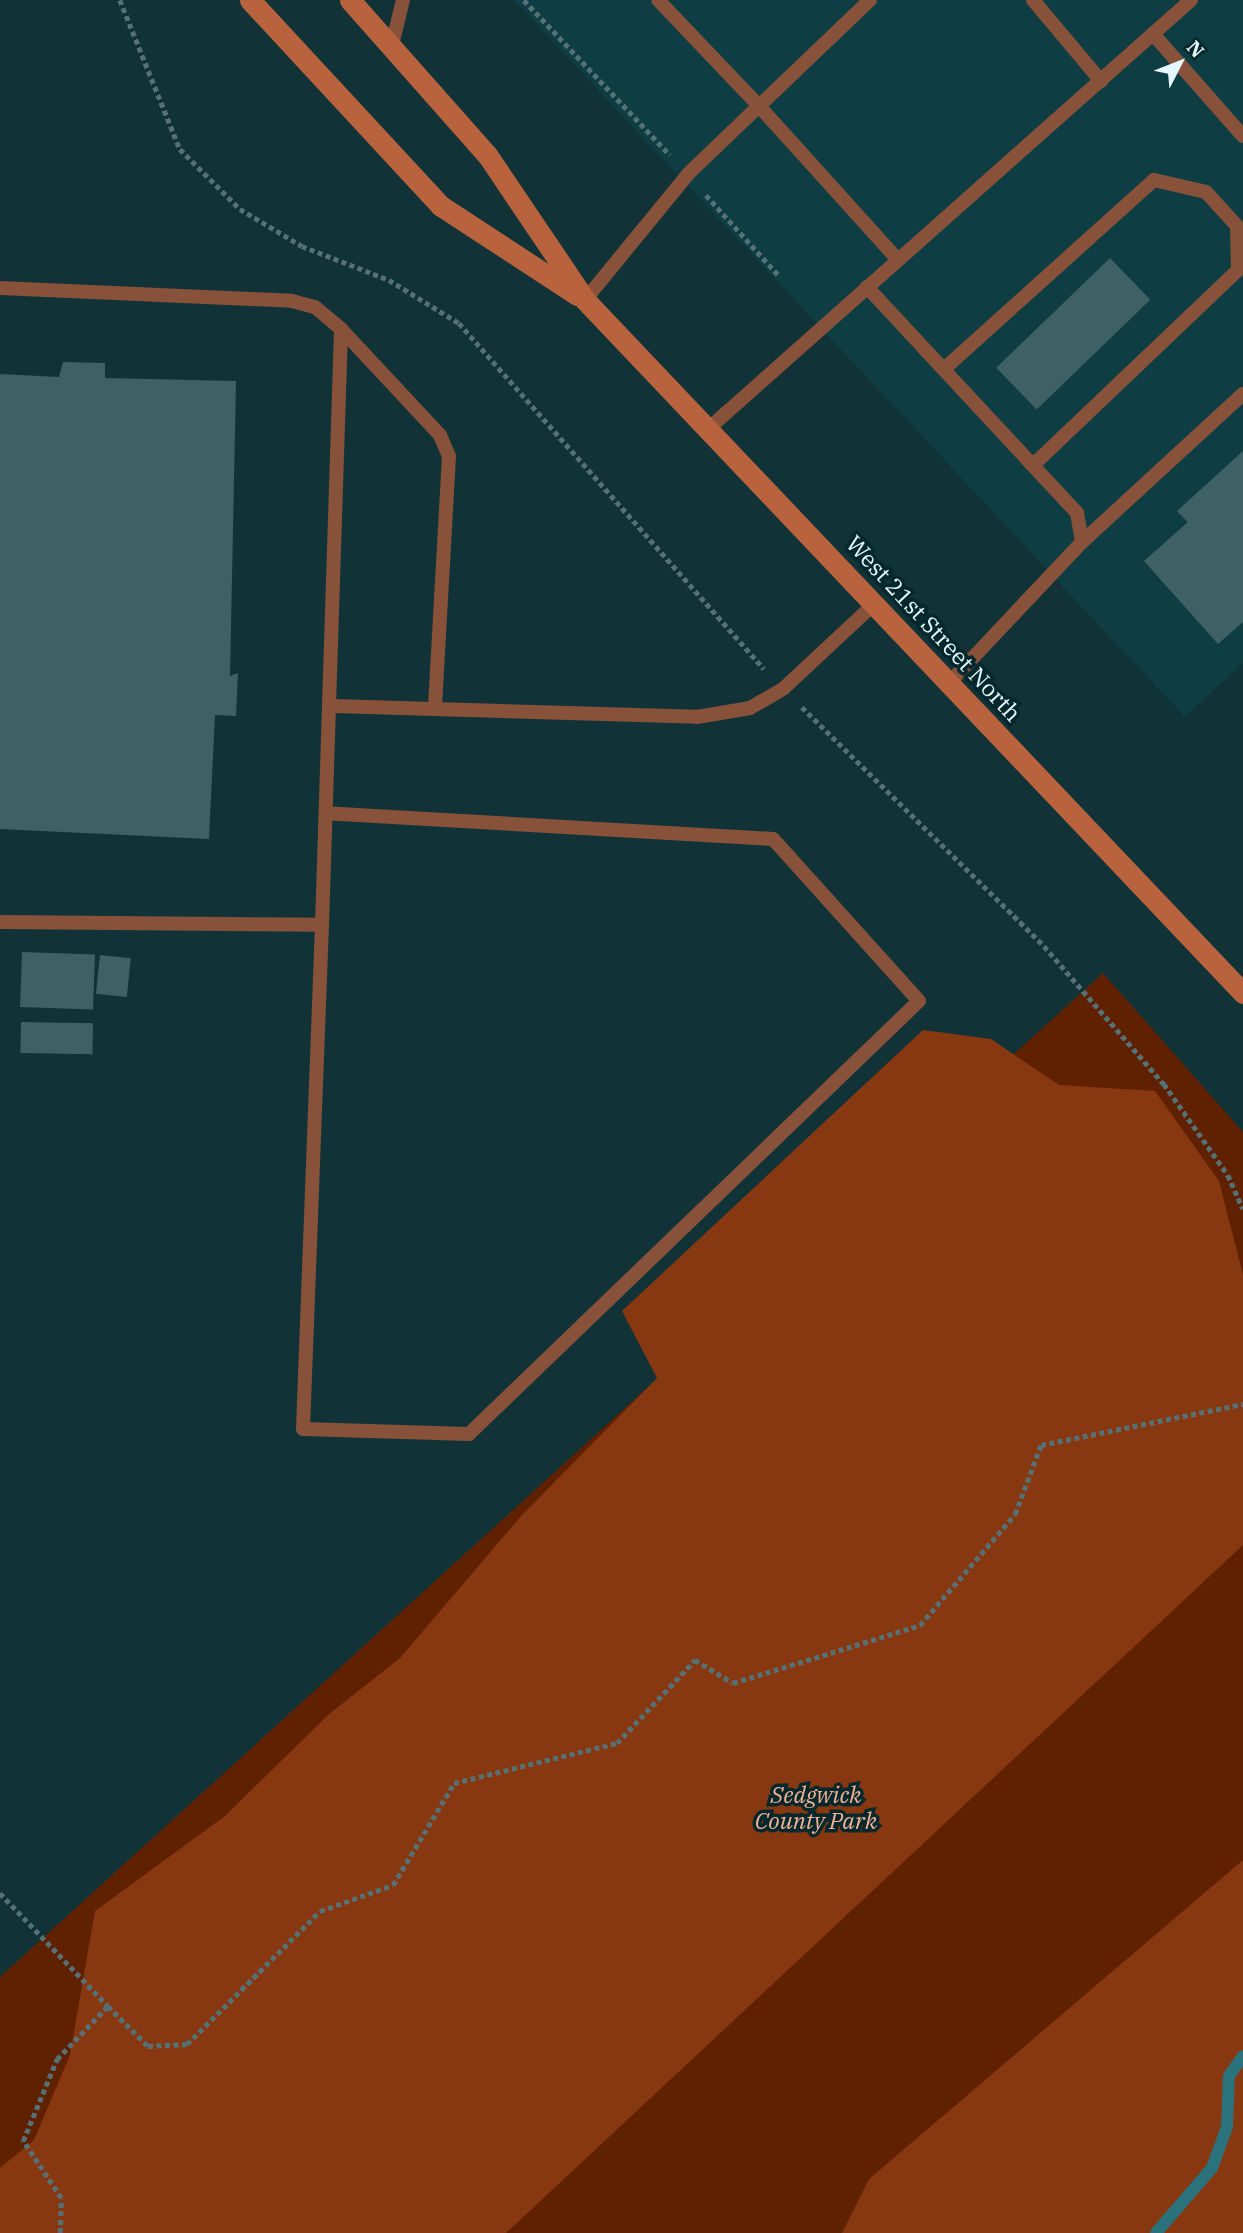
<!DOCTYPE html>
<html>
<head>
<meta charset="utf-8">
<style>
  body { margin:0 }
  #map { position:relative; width:1243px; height:2233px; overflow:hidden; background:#113337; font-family:"IBM Plex Serif",serif }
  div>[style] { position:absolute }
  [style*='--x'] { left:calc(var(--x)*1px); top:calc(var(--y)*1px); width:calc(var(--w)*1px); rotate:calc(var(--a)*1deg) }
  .built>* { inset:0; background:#0e3e43 }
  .green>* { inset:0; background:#602101 }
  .forest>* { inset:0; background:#883811 }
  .stream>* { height:12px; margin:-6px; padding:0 6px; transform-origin:6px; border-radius:6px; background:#2a737c }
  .building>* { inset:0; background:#3f6165; transform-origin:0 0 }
  .path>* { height:4.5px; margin-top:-2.25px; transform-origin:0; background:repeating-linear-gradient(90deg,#557175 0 5px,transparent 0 8.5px) }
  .service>* { height:14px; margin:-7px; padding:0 7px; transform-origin:7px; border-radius:7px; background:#87513a }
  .secondary>* { height:21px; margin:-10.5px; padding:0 10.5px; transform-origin:10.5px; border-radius:10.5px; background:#b9623e }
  span { translate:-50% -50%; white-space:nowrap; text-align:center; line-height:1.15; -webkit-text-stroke:7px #05282d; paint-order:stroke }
  .street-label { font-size:23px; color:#e5f7fa }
  .park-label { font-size:23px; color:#f6b195; font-style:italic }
  .north { position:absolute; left:1145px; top:28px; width:70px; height:70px; -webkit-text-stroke:5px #05282d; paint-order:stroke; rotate:48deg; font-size:19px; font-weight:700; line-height:28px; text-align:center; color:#e5f7fa }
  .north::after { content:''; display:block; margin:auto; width:24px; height:32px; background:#e5f7fa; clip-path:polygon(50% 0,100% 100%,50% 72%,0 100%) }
</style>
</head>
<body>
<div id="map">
  <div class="built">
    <div style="clip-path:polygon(514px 0,1243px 0,1243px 663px,1185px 717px)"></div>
  </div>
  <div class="green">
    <div style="clip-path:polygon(1103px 973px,1243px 1132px,1243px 2233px,0 2233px,0 1977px)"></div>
  </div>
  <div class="forest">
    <div style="clip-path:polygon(923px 1030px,991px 1039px,1059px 1085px,1155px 1091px,1219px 1181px,1243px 1275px,1243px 1545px,506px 2233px,0 2233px,0 2168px,34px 2140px,70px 2055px,95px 1911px,225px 1816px,328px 1715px,400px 1658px,522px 1515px,657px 1378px,622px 1311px)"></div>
    <div style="clip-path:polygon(1243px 1860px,1243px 2233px,842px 2233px,869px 2179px)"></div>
  </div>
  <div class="stream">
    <div style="--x:1156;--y:2233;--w:86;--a:-49.3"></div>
    <div style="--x:1212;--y:2168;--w:44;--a:-69.9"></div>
    <div style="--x:1227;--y:2127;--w:51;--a:-87.8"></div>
    <div style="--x:1229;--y:2076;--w:24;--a:-55"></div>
  </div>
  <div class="building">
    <div style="left:1110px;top:258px;width:58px;height:158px;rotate:46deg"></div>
    <div style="clip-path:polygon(63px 362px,105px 363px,105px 378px,236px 381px,230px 676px,238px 673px,236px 716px,215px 715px,209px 839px,0 829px,0 374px,59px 377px)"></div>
    <div style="clip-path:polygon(1243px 451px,1243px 622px,1218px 644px,1144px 561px,1188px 522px,1177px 511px)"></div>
    <div style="left:22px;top:952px;width:73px;height:55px;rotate:2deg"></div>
    <div style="left:100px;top:955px;width:31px;height:39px;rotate:6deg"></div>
    <div style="left:21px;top:1022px;width:72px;height:31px;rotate:1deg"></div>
  </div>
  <div class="path">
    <div style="--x:120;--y:0;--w:161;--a:68.1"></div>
    <div style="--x:180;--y:149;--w:85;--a:45"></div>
    <div style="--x:240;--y:209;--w:72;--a:30.8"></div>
    <div style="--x:302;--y:246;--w:93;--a:21.3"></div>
    <div style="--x:389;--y:280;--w:82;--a:31.6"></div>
    <div style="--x:459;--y:323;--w:461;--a:48.6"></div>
    <div style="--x:524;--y:0;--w:213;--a:46.7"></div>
    <div style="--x:706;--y:195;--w:110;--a:47.9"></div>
    <div style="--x:802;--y:707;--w:340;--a:44.6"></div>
    <div style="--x:1044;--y:946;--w:183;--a:49"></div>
    <div style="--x:1164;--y:1084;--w:111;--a:54.9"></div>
    <div style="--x:1228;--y:1175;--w:37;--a:66"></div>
    <div style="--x:0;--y:1893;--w:156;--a:46.3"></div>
    <div style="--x:60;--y:2233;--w:35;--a:-88"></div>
    <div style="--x:61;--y:2198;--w:69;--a:-123.7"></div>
    <div style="--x:23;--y:2141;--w:89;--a:-67.5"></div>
    <div style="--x:57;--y:2059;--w:74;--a:-46.1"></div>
    <div style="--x:108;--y:2006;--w:57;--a:45"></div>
    <div style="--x:148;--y:2046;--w:39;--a:-3"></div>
    <div style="--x:187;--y:2044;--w:188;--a:-45"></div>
    <div style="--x:320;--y:1911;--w:77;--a:-19.6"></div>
    <div style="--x:393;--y:1885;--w:119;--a:-59.1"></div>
    <div style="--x:454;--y:1783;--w:168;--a:-13.8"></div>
    <div style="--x:617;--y:1743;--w:114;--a:-46.8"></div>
    <div style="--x:695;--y:1660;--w:44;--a:31.2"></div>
    <div style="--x:733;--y:1683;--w:196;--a:-17.2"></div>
    <div style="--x:920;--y:1625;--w:146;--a:-49.4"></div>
    <div style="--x:1015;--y:1514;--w:74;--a:-69.4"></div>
    <div style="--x:1041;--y:1445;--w:206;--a:-11.5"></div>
  </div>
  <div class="service">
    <div style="--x:870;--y:0;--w:153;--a:136.3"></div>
    <div style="--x:759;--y:106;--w:207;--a:47.9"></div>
    <div style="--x:1033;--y:0;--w:106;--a:50"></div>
    <div style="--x:1153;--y:34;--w:136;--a:48.6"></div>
    <div style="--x:392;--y:45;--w:46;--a:-76.3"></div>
    <div style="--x:867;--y:287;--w:309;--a:47.1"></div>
    <div style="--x:1077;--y:513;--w:29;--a:80"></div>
    <div style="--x:1082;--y:542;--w:192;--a:133.3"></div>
    <div style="--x:0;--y:288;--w:292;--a:2.5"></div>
    <div style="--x:292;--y:301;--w:24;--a:15"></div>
    <div style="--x:315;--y:307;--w:34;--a:40"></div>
    <div style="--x:341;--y:329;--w:145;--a:47"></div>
    <div style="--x:440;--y:435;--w:23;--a:67"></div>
    <div style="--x:449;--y:456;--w:252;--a:93.2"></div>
    <div style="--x:585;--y:300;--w:163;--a:-50.7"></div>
    <div style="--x:688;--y:174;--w:98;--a:-43.8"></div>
    <div style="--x:759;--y:106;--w:146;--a:-133.6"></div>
    <div style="--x:944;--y:369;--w:283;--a:-42"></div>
    <div style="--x:1154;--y:180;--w:53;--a:13"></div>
    <div style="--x:1206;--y:192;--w:46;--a:47.6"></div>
    <div style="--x:1237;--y:226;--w:44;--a:88.7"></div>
    <div style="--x:1238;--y:270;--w:283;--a:136.4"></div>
    <div style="--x:708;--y:429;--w:646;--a:-41.61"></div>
    <div style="--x:1082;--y:542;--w:219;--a:-42.6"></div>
    <div style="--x:333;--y:706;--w:364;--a:1.7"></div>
    <div style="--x:697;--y:717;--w:54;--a:-9.6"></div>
    <div style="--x:750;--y:708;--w:39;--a:-30"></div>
    <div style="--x:784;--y:688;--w:125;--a:-43"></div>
    <div style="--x:0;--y:922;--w:322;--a:0.5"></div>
    <div style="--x:322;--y:925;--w:596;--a:-88.17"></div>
    <div style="--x:322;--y:925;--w:504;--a:92.16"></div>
    <div style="--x:303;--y:1429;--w:166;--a:1.7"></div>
    <div style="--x:469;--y:1434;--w:624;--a:-43.9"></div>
    <div style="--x:919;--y:1001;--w:218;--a:-132"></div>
    <div style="--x:773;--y:839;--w:447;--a:-176.7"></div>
  </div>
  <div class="secondary">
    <div style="--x:250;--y:0;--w:281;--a:47.2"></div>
    <div style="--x:441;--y:206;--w:163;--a:33.2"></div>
    <div style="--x:350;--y:0;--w:208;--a:48.5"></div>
    <div style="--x:488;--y:156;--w:174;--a:56"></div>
    <div style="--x:585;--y:300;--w:956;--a:46.48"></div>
  </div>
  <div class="street-label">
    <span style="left:934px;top:628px;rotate:47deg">West 21st Street North</span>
  </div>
  <div class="park-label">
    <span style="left:816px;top:1807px">Sedgwick<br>County Park</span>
  </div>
  <div class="north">N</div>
</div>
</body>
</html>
